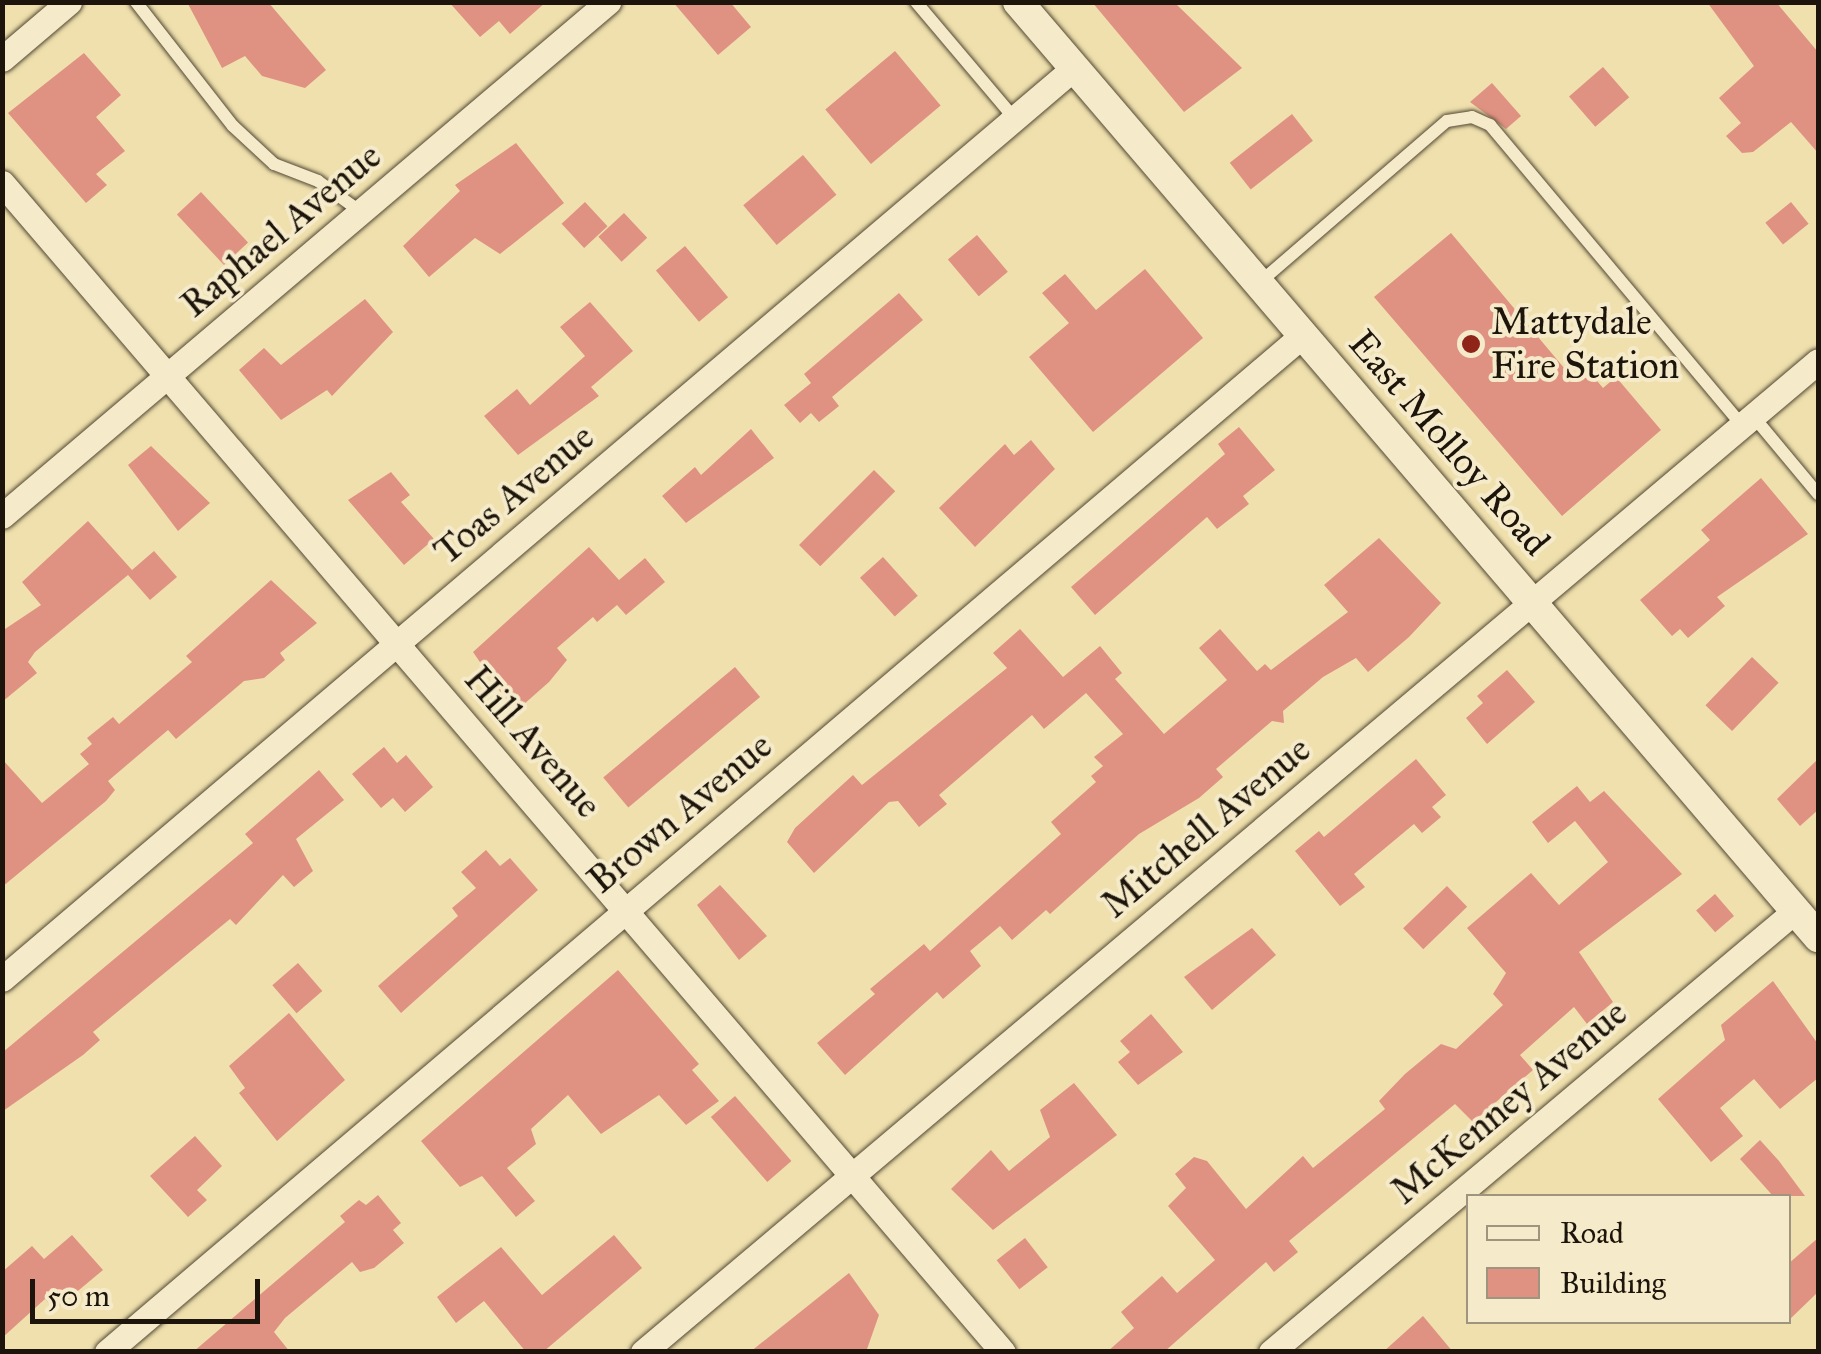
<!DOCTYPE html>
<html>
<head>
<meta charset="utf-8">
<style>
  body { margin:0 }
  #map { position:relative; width:1821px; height:1354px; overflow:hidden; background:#efe0ad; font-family:"IM FELL Great Primer",serif }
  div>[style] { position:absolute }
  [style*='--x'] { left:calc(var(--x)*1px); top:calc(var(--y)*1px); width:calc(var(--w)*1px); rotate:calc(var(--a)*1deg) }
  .building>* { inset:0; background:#e09282; transform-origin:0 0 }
  .roads { filter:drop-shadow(0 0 2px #524834) drop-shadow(0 0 2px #524834) }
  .service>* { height:12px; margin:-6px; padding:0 6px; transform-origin:6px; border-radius:6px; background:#f5ebca }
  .minor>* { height:25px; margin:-12.5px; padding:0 12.5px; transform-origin:12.5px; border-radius:12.5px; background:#f5ebca }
  .tertiary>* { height:30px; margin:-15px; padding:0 15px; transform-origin:15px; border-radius:15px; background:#f5ebca }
  .dots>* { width:28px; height:28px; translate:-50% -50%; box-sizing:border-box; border:5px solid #f5ebca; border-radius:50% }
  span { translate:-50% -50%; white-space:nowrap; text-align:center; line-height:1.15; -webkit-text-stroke:8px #f5ebca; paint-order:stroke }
  .street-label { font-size:38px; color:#1d150b }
  .poi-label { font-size:38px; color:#1d150b }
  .left { translate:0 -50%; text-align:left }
  .frame { position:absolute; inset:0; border:5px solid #1d150b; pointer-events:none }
  .legend { position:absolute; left:1466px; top:1194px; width:325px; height:130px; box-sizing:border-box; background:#f5ebca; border:2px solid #9f957e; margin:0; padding:12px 18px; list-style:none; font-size:30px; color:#1d150b }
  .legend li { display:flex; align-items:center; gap:20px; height:50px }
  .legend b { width:50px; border:2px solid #9f957e }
  .scale { position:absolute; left:30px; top:1279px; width:230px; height:45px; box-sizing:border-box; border:5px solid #1d150b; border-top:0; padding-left:12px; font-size:30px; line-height:35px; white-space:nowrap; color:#1d150b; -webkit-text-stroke:8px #f5ebca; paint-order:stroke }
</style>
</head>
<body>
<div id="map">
  <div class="building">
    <div style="clip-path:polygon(187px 2px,268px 2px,326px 70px,305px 88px,262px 76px,245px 56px,222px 68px)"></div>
    <div style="clip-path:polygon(449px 2px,546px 2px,510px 34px,499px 21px,480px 37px)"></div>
    <div style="clip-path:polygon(673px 2px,730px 2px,751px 27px,718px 55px)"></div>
    <div style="clip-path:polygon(1092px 2px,1174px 2px,1242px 68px,1184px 112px)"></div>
    <div style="clip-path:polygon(1707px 2px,1776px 2px,1818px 52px,1818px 153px,1791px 122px,1753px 152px,1742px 153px,1726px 136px,1741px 123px,1719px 98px,1754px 66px)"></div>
    <div style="left:895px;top:51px;width:71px;height:91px;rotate:50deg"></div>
    <div style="clip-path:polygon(84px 53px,121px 95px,96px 117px,125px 151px,96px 174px,107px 185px,86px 203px,8px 113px)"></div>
    <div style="left:1603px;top:67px;width:40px;height:45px;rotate:49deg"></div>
    <div style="clip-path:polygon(1492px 83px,1521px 116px,1506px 129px,1470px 102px)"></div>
    <div style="left:1292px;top:114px;width:34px;height:79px;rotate:52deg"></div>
    <div style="clip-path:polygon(516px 143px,564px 203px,500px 254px,475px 238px,429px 277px,403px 246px,460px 191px,455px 185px)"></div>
    <div style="left:803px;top:155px;width:52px;height:78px;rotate:50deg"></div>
    <div style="left:201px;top:192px;width:69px;height:33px;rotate:47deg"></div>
    <div style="left:585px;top:202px;width:33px;height:32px;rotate:47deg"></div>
    <div style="left:1791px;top:202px;width:28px;height:33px;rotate:51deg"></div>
    <div style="left:624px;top:213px;width:34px;height:35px;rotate:47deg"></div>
    <div style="clip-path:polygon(1451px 233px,1575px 381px,1588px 370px,1603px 388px,1616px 377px,1661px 430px,1562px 516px,1374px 297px)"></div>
    <div style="left:977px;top:235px;width:48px;height:38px;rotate:50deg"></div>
    <div style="left:685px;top:246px;width:67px;height:38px;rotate:50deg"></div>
    <div style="clip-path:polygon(1145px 269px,1203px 338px,1093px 432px,1029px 357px,1069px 323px,1042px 293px,1065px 274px,1096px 310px)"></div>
    <div style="clip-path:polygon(899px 293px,923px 320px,832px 397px,839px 406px,819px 422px,811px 413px,800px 423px,784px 405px,811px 383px,804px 374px)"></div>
    <div style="clip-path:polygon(365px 299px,393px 332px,332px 396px,327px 390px,281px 420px,239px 370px,264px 348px,281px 365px)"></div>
    <div style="clip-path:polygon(590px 302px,633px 351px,591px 387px,599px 396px,518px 455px,484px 416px,517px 389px,530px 405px,585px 356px,560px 327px)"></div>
    <div style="clip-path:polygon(1239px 427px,1275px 470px,1243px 496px,1249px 504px,1217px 529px,1207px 517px,1095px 615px,1071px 587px,1225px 454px,1218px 444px)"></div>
    <div style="clip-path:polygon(751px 429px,774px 458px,686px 523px,662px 496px,695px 467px,701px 475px)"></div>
    <div style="clip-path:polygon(1031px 440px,1055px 469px,975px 547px,939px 508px,1005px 444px,1014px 455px)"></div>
    <div style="clip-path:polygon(151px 446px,210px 503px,178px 531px,128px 465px)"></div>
    <div style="left:874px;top:470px;width:30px;height:106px;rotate:45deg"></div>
    <div style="clip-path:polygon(391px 472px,410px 495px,401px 502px,434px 539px,404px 565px,348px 500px)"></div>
    <div style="clip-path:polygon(1761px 478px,1808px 534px,1717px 597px,1725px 606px,1688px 638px,1680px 629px,1672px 636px,1640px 600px,1710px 540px,1701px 530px)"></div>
    <div style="clip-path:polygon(88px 521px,132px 570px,154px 551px,177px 577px,150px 600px,128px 575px,35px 652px,28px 662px,37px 673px,2px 702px,2px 631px,41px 605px,22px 582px)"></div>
    <div style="clip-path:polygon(1379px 538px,1441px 603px,1409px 637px,1368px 672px,1356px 658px,1323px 677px,1283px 711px,1284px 723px,1272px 721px,1216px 769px,1223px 777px,1199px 798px,1139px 834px,1050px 914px,1046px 910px,1012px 940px,1000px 926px,970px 951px,981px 966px,943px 999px,937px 992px,845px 1075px,817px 1043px,875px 994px,870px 989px,924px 944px,930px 951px,1061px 834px,1051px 822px,1096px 782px,1091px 776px,1103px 766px,1094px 757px,1123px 734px,1086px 693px,1044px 729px,1032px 715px,939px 795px,947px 804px,919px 827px,898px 801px,889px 802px,814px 873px,787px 842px,795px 828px,853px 775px,862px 785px,1007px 668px,993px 653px,1020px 629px,1063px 677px,1100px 646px,1122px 673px,1115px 679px,1164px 734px,1227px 680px,1199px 648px,1220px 629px,1257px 671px,1265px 664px,1271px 670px,1348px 612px,1324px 585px)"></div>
    <div style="clip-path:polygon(589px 547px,619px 580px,645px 558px,665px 582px,626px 615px,617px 605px,597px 622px,593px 617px,557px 648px,567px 660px,549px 682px,523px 705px,513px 694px,506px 700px,473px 652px)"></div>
    <div style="left:883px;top:557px;width:52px;height:31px;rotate:48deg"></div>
    <div style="clip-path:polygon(271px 580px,317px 623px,280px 653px,285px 660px,264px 678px,244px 681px,176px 739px,168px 730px,108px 781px,115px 790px,106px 801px,2px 887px,2px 759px,42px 803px,89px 764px,80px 754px,92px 744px,87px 738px,113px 717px,119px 724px,192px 662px,186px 656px)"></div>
    <div style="left:1752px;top:657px;width:37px;height:67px;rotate:44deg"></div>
    <div style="left:735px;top:667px;width:39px;height:172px;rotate:50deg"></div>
    <div style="clip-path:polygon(1507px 670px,1535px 702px,1487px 744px,1466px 718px,1483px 703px,1477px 696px)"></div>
    <div style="clip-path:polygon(384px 747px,397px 763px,406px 755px,433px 787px,405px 812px,393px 798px,381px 808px,352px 774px)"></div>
    <div style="clip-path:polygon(1416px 759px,1446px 795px,1432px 807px,1441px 817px,1422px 833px,1414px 824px,1354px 874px,1365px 887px,1340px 906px,1295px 851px,1319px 831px,1324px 837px)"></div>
    <div style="clip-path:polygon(1818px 759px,1818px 810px,1800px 826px,1777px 799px)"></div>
    <div style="clip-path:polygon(319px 770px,344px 800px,296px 839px,313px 871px,294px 887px,283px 875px,236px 925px,230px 919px,93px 1032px,100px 1040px,83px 1055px,3px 1111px,3px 1052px,253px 843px,245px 834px)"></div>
    <div style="clip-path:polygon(1577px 786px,1590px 802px,1604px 791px,1682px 874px,1579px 952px,1613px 1002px,1587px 1024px,1574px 1007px,1520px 1055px,1533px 1070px,1473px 1122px,1455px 1104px,1289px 1241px,1298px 1252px,1274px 1272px,1266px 1262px,1164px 1352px,1107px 1352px,1134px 1328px,1121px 1312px,1162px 1276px,1177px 1293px,1215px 1260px,1168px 1206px,1186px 1188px,1175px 1174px,1194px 1157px,1207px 1161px,1246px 1209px,1303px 1156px,1313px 1168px,1385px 1109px,1379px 1101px,1405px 1074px,1441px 1044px,1456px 1049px,1503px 1005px,1493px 994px,1506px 973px,1467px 928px,1531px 873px,1559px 905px,1608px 862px,1575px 821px,1548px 843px,1532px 822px)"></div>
    <div style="clip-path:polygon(486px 850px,500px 866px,510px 858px,538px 890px,401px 1013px,378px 986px,458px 916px,452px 908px,476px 888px,461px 872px)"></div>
    <div style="clip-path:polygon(720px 885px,767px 936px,739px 960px,697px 905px)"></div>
    <div style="left:1447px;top:886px;width:29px;height:61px;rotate:46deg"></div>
    <div style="left:1715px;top:894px;width:29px;height:25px;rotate:49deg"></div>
    <div style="clip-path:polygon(1252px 928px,1276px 955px,1212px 1010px,1184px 977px)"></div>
    <div style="left:298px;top:963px;width:37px;height:34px;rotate:49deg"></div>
    <div style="clip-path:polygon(618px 970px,699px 1064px,692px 1070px,719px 1101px,686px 1125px,659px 1095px,601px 1134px,568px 1095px,531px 1129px,536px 1144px,507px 1168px,535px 1201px,516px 1217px,482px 1176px,460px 1187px,421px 1141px)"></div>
    <div style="clip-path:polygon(1773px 981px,1818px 1044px,1818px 1078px,1780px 1109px,1754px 1079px,1720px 1108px,1743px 1136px,1711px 1162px,1658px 1099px,1725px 1040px,1721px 1025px)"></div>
    <div style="clip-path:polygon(289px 1013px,345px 1080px,277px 1141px,239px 1093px,245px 1088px,229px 1066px)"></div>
    <div style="clip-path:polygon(1151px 1014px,1183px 1052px,1138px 1085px,1118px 1062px,1130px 1052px,1120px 1041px)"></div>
    <div style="clip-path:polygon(1074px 1083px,1117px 1135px,993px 1230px,951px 1189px,991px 1150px,1009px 1171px,1050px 1137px,1040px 1110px)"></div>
    <div style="left:735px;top:1096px;width:86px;height:32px;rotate:49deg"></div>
    <div style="clip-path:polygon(195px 1136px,222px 1166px,197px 1190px,207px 1200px,188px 1217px,150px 1176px)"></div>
    <div style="clip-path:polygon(1760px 1140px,1779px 1161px,1805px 1196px,1773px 1196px,1740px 1159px)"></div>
    <div style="clip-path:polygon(378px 1195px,401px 1223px,393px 1230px,404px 1243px,374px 1268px,360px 1272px,352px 1262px,285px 1318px,274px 1332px,290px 1352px,193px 1352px,345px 1222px,340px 1216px,359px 1200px,366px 1205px)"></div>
    <div style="clip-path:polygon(72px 1235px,103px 1270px,55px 1310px,45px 1299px,2px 1338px,2px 1272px,32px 1246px,44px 1259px)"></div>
    <div style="clip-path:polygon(614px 1235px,642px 1268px,543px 1352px,526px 1352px,484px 1301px,456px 1323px,437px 1297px,501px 1247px,542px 1295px)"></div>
    <div style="left:1025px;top:1238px;width:37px;height:36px;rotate:52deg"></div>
    <div style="clip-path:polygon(1818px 1238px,1818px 1292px,1788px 1321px,1788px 1264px)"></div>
    <div style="clip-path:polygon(849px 1273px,879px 1315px,866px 1352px,750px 1352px)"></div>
    <div style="clip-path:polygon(1423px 1316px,1453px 1352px,1383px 1352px)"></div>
  </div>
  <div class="roads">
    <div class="service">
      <div style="--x:136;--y:2;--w:157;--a:52"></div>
      <div style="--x:233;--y:126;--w:56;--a:42.8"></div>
      <div style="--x:274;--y:164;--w:47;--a:21.1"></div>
      <div style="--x:318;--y:181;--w:53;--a:35.8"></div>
      <div style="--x:916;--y:2;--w:153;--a:49.8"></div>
      <div style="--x:1259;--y:283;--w:248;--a:-40.8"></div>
      <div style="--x:1447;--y:121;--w:25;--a:-9"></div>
      <div style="--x:1472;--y:117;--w:20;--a:24"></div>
      <div style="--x:1490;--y:125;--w:392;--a:50"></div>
      <div style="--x:1753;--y:416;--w:102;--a:50.2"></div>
    </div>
    <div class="minor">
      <div style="--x:2;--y:59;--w:88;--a:-40.4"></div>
      <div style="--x:2;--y:183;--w:1539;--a:49.43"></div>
      <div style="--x:2;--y:516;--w:795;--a:-40.3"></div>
      <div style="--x:2;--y:979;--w:1407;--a:-40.36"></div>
      <div style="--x:107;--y:1352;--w:1570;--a:-40.38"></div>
      <div style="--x:643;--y:1352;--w:1537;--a:-40.14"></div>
      <div style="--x:1271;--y:1352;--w:686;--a:-40.09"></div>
    </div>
    <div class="tertiary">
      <div style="--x:1018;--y:2;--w:1231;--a:49.45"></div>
    </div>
  </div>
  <div class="dots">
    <div style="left:1471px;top:344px;background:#8f2418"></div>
  </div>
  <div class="street-label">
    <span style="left:281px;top:230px;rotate:-40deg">Raphael Avenue</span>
    <span style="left:1449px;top:443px;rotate:49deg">East Molloy Road</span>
    <span style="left:514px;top:494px;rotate:-40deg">Toas Avenue</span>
    <span style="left:533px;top:742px;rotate:49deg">Hill Avenue</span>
    <span style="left:680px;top:813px;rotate:-40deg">Brown Avenue</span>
    <span style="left:1206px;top:827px;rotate:-40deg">Mitchell Avenue</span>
    <span style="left:1509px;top:1102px;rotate:-40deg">McKenney Avenue</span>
  </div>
  <div class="poi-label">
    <span class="left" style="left:1491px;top:344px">Mattydale<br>Fire Station</span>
  </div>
  <div class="frame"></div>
  <ul class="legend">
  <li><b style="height:12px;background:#f5ebca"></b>Road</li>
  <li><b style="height:28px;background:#e09282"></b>Building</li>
  </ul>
  <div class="scale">50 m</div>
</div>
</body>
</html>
